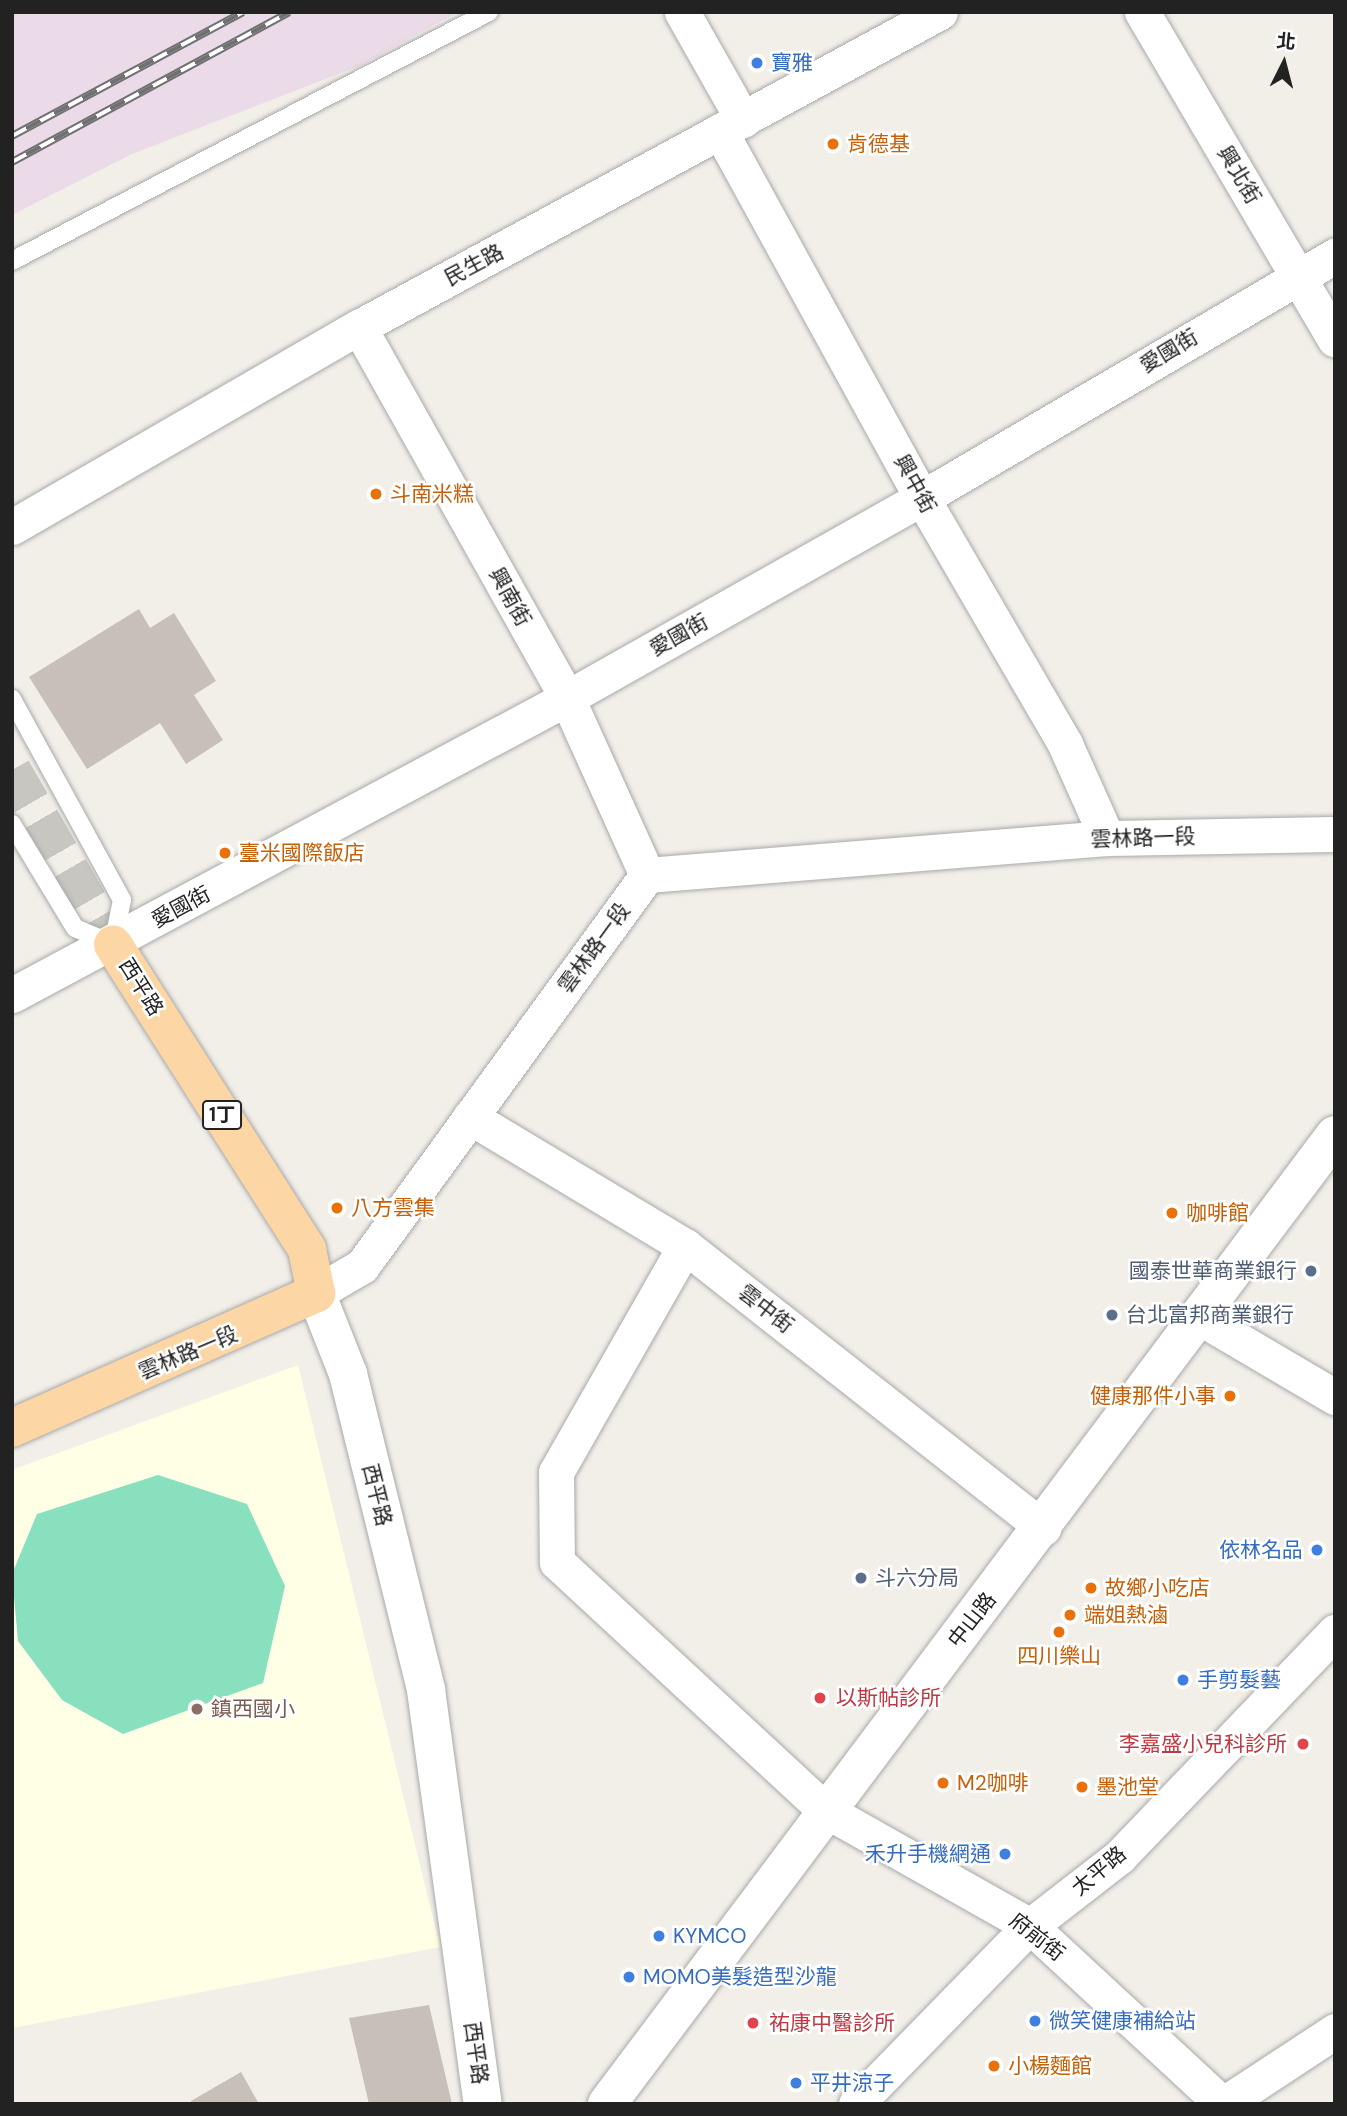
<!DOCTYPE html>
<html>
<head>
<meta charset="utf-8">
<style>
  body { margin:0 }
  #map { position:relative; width:1347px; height:2116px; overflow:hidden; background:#f2efe9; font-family:"DM Sans","Noto Sans TC",sans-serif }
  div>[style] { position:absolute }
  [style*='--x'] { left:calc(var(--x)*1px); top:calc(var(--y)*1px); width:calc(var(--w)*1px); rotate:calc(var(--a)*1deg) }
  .industrial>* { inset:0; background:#ebdbe8 }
  .education>* { inset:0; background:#ffffe5 }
  .pitch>* { inset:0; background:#88e0be }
  .building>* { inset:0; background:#c7bfb8 }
  .primary-tunnel>* { height:38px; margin-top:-19px; transform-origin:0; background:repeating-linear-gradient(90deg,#c8c6c1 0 38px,transparent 0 57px) }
  .roads { filter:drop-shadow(0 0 2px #a9a9a9) drop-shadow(0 0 2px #a9a9a9) }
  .service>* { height:18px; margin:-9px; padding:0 9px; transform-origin:9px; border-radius:9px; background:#fff }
  .minor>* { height:35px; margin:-17.5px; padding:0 17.5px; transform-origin:17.5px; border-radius:17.5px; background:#fff }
  .tertiary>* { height:38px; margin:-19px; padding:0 19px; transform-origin:19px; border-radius:19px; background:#fff }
  .primary>* { height:38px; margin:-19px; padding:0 19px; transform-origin:19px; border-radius:19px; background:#fcd6a4 }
  .rail>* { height:8px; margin-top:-4px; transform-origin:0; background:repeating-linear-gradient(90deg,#fff 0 16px,#707070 0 32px); box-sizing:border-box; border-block:2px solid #707070 }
  .dots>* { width:19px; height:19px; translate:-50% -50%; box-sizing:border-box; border:4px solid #fff; border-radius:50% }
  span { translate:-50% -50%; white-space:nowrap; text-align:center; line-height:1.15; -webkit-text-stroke:5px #fff; paint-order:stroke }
  .shield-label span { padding:2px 5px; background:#fff; border:2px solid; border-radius:5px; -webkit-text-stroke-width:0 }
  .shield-label { font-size:19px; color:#222; font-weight:700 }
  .shop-label { font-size:21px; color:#366cbe }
  .left { translate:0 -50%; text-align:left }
  .right { translate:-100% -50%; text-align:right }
  .food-label { font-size:21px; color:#c56008 }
  .street-label { font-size:21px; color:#222 }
  .service-label { font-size:21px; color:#4e5e75 }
  .health-label { font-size:21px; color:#be3a42 }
  .education-label { font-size:21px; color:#785e54 }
  .frame { position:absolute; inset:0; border:14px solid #222; pointer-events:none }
  .north { position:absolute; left:1249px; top:28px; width:70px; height:70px; -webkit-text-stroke:5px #fff; paint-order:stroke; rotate:6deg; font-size:19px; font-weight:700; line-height:28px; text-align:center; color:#222 }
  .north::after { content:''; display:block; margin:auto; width:24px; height:32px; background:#222; clip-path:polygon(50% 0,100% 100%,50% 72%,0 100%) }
</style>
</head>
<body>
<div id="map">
  <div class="industrial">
    <div style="clip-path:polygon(14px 12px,458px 12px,359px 66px,132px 154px,12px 215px)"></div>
  </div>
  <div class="education">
    <div style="clip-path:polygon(298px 1365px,440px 1947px,12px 2028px,12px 1470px)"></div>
  </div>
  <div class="pitch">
    <div style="clip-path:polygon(158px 1475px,247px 1504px,285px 1586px,263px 1683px,123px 1734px,62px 1700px,18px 1641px,12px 1574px,37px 1514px)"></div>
  </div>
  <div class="building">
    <div style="clip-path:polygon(139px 609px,150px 628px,174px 613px,216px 681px,194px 695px,223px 740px,186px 764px,160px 723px,87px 769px,29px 677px)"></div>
    <div style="clip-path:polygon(429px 2005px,452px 2104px,369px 2104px,349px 2018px)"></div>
    <div style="clip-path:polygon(241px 2072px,259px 2104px,192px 2104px,191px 2101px)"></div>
  </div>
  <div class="primary-tunnel">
    <div style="--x:12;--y:770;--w:201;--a:59.9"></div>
  </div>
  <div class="roads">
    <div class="service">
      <div style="--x:12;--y:261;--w:538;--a:-27.57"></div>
      <div style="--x:12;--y:699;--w:229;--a:61.3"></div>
      <div style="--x:122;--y:900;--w:45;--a:101.6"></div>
      <div style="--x:113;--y:944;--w:41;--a:-157.2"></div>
      <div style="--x:75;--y:928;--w:122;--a:-121.2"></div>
    </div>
    <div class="minor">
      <div style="--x:682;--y:12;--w:124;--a:60.5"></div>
      <div style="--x:1142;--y:12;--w:380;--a:59.5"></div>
      <div style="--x:720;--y:131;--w:419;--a:61.2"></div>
      <div style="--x:922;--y:498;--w:285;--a:59.8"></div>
      <div style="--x:1065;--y:744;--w:103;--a:65.9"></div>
      <div style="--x:359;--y:327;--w:425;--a:60.7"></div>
      <div style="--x:567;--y:698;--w:194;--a:65.7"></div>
      <div style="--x:12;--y:527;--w:401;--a:-30"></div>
      <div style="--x:359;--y:327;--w:661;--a:-28.47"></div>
      <div style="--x:12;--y:995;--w:629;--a:-28.15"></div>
      <div style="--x:567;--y:698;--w:407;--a:-29.4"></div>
      <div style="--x:922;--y:498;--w:479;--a:-30.4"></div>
      <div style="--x:470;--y:1117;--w:251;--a:31"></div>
      <div style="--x:685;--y:1246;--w:456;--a:38.2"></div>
      <div style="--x:685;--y:1246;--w:260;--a:119.7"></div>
      <div style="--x:556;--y:1472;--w:90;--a:89.4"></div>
      <div style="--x:557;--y:1562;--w:365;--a:42.8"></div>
      <div style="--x:825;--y:1810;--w:236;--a:29.5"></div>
      <div style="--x:1030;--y:1926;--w:262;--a:42.8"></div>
      <div style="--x:316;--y:1293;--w:53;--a:-30.4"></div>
      <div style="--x:362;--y:1266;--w:484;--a:-53.9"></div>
      <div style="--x:647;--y:875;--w:461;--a:-4.6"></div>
      <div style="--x:1107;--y:838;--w:228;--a:-1"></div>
      <div style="--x:1199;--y:1317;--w:158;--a:30.5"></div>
      <div style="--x:856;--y:2104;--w:249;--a:-45.7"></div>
      <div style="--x:1030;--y:1926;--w:113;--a:-37.8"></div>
      <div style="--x:1119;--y:1857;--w:312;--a:-46.2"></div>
      <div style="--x:1224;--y:2104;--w:133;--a:-33.3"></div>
    </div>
    <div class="tertiary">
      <div style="--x:316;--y:1293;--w:87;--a:68.4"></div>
      <div style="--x:348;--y:1374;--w:325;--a:76.1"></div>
      <div style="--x:426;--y:1690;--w:418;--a:82.2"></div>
      <div style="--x:607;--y:2104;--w:1212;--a:-53.08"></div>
    </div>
    <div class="primary">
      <div style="--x:12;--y:1428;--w:333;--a:-23.9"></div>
      <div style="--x:316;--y:1293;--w:45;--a:-101.6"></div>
      <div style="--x:307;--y:1249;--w:361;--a:-122.5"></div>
    </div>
  </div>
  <div class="rail">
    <div style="--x:12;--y:136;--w:262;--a:-28.2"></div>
    <div style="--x:12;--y:162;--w:315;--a:-28.4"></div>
  </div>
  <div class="dots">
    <div style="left:757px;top:63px;background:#3f7fe0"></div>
    <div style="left:833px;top:144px;background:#e8710a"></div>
    <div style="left:376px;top:494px;background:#e8710a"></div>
    <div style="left:225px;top:853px;background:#e8710a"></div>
    <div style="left:337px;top:1208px;background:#e8710a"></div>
    <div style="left:1172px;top:1213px;background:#e8710a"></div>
    <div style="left:1311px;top:1271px;background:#5c6f8a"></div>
    <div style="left:1112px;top:1315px;background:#5c6f8a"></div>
    <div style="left:1230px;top:1396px;background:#e8710a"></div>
    <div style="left:1317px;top:1550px;background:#3f7fe0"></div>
    <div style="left:861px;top:1578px;background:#5c6f8a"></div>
    <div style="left:1091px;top:1588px;background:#e8710a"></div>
    <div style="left:1070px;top:1615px;background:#e8710a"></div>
    <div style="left:1059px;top:1632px;background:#e8710a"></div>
    <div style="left:1183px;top:1680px;background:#3f7fe0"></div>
    <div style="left:820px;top:1698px;background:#e0444e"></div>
    <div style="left:197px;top:1709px;background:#8d6e63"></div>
    <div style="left:1303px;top:1744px;background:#e0444e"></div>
    <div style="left:943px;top:1783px;background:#e8710a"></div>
    <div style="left:1082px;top:1787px;background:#e8710a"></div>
    <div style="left:1005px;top:1854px;background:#3f7fe0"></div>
    <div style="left:659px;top:1936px;background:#3f7fe0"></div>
    <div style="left:629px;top:1977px;background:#3f7fe0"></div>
    <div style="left:1035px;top:2021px;background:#3f7fe0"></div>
    <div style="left:753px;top:2023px;background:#e0444e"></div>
    <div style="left:994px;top:2066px;background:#e8710a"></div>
    <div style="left:796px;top:2083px;background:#3f7fe0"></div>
  </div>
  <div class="shield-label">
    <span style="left:222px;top:1115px">1丁</span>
  </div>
  <div class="shop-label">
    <span class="left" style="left:771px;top:63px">寶雅</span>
    <span class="right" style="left:1303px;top:1550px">依林名品</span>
    <span class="left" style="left:1197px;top:1680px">手剪髮藝</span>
    <span class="right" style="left:991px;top:1854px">禾升手機網通</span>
    <span class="left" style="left:673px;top:1936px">KYMCO</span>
    <span class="left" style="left:643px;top:1977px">MOMO美髮造型沙龍</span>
    <span class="left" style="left:1049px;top:2021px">微笑健康補給站</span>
    <span class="left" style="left:810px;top:2083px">平井涼子</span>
  </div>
  <div class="food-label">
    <span class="left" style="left:847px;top:144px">肯德基</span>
    <span class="left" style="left:390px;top:494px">斗南米糕</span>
    <span class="left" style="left:239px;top:853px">臺米國際飯店</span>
    <span class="left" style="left:351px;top:1208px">八方雲集</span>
    <span class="left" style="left:1186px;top:1213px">咖啡館</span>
    <span class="right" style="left:1216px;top:1396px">健康那件小事</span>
    <span class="left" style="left:1105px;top:1588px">故鄉小吃店</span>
    <span class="left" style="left:1084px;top:1615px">端姐熱滷</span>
    <span style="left:1059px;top:1656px">四川樂山</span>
    <span class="left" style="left:957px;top:1783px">M2咖啡</span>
    <span class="left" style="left:1096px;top:1787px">墨池堂</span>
    <span class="left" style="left:1008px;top:2066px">小楊麵館</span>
  </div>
  <div class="street-label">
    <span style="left:1239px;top:175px;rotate:59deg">興北街</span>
    <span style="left:474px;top:265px;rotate:-28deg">民生路</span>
    <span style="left:1169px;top:351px;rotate:-31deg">愛國街</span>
    <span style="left:915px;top:484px;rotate:61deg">興中街</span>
    <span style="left:510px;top:597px;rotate:61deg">興南街</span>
    <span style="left:679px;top:635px;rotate:-29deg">愛國街</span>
    <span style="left:1143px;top:838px;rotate:-2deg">雲林路一段</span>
    <span style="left:181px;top:907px;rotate:-28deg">愛國街</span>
    <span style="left:594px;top:948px;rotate:-54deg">雲林路一段</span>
    <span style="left:141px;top:987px;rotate:58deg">西平路</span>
    <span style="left:766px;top:1309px;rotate:38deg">雲中街</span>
    <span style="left:188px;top:1353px;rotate:-23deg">雲林路一段</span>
    <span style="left:377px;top:1495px;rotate:76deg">西平路</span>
    <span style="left:972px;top:1620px;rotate:-52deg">中山路</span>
    <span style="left:1099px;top:1871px;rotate:-40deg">太平路</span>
    <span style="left:1037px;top:1937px;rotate:38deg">府前街</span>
    <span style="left:476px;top:2053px;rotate:82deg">西平路</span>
  </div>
  <div class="service-label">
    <span class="right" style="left:1297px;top:1271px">國泰世華商業銀行</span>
    <span class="left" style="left:1126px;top:1315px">台北富邦商業銀行</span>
    <span class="left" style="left:875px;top:1578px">斗六分局</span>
  </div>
  <div class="health-label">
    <span class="left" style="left:836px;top:1698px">以斯帖診所</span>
    <span class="right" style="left:1287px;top:1744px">李嘉盛小兒科診所</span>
    <span class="left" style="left:769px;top:2023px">祐康中醫診所</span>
  </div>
  <div class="education-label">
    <span class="left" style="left:211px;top:1709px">鎮西國小</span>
  </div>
  <div class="frame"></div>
  <div class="north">北</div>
</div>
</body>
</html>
